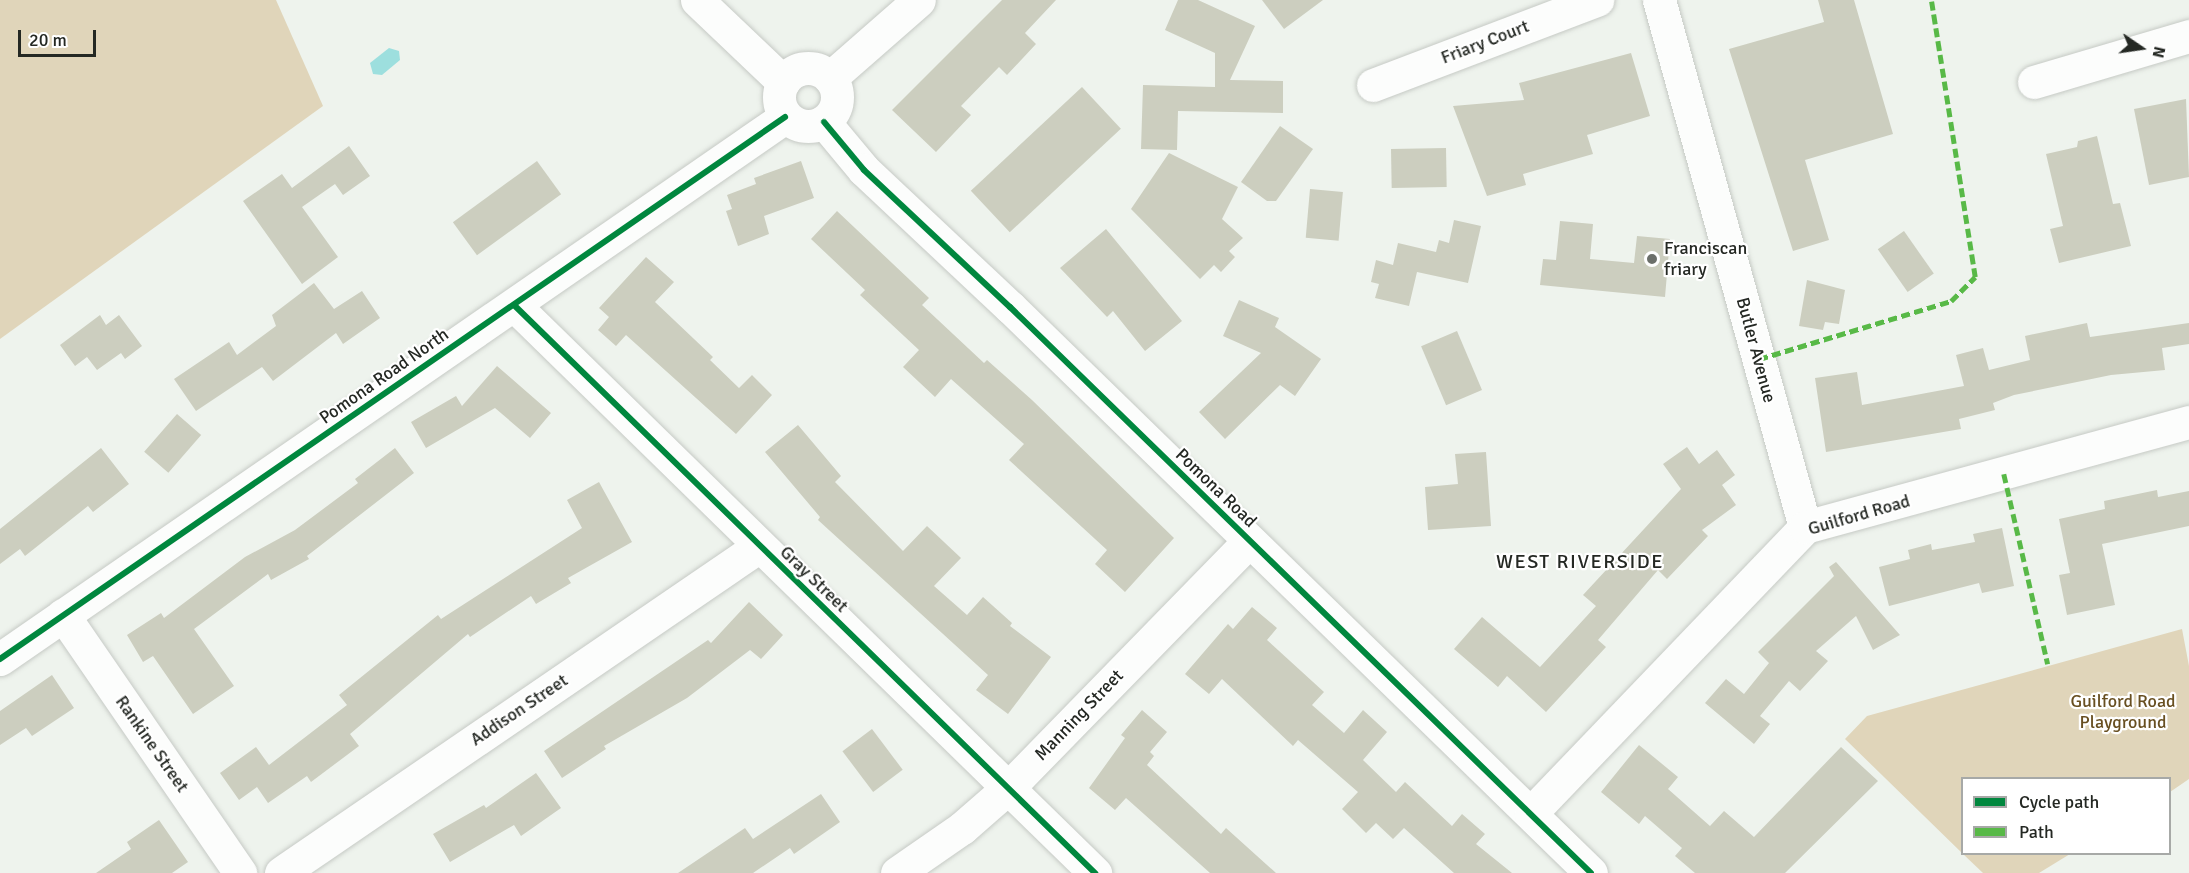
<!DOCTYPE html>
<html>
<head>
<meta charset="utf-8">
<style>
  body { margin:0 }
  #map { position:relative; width:2189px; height:873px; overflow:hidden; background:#eef3ed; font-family:Signika,sans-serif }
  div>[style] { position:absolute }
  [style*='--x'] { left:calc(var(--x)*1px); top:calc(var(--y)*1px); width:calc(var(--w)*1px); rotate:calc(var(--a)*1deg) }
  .green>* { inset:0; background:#e0d5ba }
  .water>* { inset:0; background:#9ddfde }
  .building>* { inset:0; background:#cccebf; transform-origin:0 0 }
  .roads { filter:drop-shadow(0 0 2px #c6cac5) drop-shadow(0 0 2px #c6cac5) }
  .minor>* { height:33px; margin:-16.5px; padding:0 16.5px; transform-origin:16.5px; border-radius:16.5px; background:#fcfdfc }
  .minor>.ring { margin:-16.5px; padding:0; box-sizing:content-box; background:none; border:33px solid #fcfdfc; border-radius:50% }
  .quiet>* { height:4.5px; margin-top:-2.25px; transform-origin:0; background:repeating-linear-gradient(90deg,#58b947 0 9px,transparent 0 13.5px) }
  .cycleway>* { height:6px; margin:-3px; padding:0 3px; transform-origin:3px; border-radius:3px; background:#00873e }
  .dots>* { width:16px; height:16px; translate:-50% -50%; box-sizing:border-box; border:3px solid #fff; border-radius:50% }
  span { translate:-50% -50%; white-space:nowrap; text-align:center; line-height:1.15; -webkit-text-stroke:4.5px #fff; paint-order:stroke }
  .street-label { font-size:18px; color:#242823 }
  .poi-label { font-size:18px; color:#242823 }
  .left { translate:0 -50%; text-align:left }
  .park-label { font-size:18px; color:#684f21 }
  .neighbourhood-label { font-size:20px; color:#242823; letter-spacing:1.5px }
  .legend { position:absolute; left:1961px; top:777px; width:210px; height:78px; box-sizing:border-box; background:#fff; border:2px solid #a7a9a7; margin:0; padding:8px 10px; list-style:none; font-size:18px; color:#242823 }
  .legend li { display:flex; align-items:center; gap:12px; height:30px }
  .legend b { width:30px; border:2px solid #a7a9a7 }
  .north { position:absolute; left:2111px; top:18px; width:60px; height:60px; -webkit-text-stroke:4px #fff; paint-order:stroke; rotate:103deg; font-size:16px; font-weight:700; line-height:24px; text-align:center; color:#242823 }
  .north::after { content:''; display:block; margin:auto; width:21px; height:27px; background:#242823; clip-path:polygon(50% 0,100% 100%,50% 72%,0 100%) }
  .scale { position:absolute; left:18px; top:30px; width:78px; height:27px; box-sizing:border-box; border:3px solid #242823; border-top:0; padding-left:8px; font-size:18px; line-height:21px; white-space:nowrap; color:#242823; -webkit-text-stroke:4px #fff; paint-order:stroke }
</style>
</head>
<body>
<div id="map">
  <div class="green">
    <div style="clip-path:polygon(0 0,276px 0,323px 106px,0 339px)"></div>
    <div style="clip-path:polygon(2182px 629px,2189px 666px,2189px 779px,2170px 792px,2170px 778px,1962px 778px,1962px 853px,1845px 739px,1867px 716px)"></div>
    <div style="clip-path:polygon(1963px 854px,2070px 854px,2039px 873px,1983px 873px)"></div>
  </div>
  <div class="water">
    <div style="clip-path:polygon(389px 48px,399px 51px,400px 60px,382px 75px,373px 74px,370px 63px)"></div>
  </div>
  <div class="building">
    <div style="clip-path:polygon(1002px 0,1056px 0,1025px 33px,1036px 44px,1007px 75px,999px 67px,961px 106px,971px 115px,936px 152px,892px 110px)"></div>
    <div style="clip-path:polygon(1178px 0,1198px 0,1255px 26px,1230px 80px,1283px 81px,1283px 113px,1178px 111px,1177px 150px,1141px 149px,1143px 85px,1215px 87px,1215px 53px,1165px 30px)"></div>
    <div style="clip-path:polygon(1262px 0,1323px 0,1284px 29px)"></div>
    <div style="clip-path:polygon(1818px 0,1854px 0,1893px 134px,1805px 160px,1829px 240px,1793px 251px,1729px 49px,1824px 22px)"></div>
    <div style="clip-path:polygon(1631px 53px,1650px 116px,1587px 135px,1593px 154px,1523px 174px,1526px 185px,1487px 196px,1453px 106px,1524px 100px,1519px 83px)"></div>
    <div style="left:1082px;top:87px;width:57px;height:152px;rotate:47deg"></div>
    <div style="clip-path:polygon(2186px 99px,2189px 177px,2149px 185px,2134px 109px)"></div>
    <div style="clip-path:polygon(1280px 126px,1313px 149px,1276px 201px,1267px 201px,1241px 182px)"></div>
    <div style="clip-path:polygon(2097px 136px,2113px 204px,2120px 203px,2131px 246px,2059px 263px,2050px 229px,2063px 226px,2046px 154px,2077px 147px,2078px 141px)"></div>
    <div style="clip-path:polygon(349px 146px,370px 176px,343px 195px,335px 184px,302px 207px,338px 257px,302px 284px,243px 201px,282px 174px,292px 188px)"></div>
    <div style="left:1446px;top:148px;width:39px;height:55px;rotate:89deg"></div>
    <div style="clip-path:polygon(1169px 153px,1238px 187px,1222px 219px,1243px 238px,1229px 251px,1235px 257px,1221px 272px,1214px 265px,1200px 279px,1131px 209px)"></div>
    <div style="left:537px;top:161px;width:41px;height:104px;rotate:54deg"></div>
    <div style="clip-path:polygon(801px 161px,814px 198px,764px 216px,769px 234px,738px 246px,726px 211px,732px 209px,727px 195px,756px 184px,754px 178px)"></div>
    <div style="left:1310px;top:189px;width:33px;height:49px;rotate:5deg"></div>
    <div style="clip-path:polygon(837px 211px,929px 298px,922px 305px,984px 363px,987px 360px,1032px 400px,1174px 538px,1125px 592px,1095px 564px,1107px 550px,1009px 460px,1024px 444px,951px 379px,935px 397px,903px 367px,919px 350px,860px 295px,865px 290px,811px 239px)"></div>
    <div style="clip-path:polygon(1454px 220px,1481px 226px,1468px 283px,1417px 272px,1409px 306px,1375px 298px,1379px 284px,1371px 282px,1376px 260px,1393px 265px,1398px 243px,1436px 252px,1439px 240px,1449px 243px)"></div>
    <div style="clip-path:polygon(1560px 221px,1593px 224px,1590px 259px,1634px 263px,1637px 236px,1670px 239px,1665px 297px,1540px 285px,1543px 259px,1556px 260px)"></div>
    <div style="clip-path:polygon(1106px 229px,1182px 321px,1145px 351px,1113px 311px,1107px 317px,1060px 268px)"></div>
    <div style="left:1904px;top:231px;width:52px;height:32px;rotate:55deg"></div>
    <div style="clip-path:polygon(646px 257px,674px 282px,655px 302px,713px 357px,710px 360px,739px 388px,752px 375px,772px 395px,736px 434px,626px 335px,616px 346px,598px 330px,609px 317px,599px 308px)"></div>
    <div style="clip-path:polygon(1807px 280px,1845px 290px,1839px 324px,1825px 322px,1823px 330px,1799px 326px)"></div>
    <div style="clip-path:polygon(314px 283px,334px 309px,362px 291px,380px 318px,343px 344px,336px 333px,273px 381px,262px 367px,196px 411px,174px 379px,229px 342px,237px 355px,276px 326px,272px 315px)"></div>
    <div style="clip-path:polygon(1239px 300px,1279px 318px,1275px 327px,1321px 359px,1295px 396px,1280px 385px,1225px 439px,1199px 412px,1261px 353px,1223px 336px)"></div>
    <div style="clip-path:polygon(100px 315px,106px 325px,119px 315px,142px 346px,125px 359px,121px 353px,97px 370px,87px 357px,75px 366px,60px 345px)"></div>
    <div style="clip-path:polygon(2087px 323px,2090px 337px,2189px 323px,2189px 344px,2162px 348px,2165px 370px,2111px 375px,2014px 395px,1993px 403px,1995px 410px,1959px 419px,1961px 429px,1826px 452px,1815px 378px,1857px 372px,1862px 405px,1964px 386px,1956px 355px,1983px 348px,1989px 370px,2030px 360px,2025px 336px)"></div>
    <div style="left:1457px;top:331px;width:64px;height:39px;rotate:67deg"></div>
    <div style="clip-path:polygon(497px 366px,551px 413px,530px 438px,495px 408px,426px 448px,411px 422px,456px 396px,462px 406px)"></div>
    <div style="left:177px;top:414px;width:32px;height:50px;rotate:41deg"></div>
    <div style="clip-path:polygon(798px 425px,841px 476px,835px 482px,903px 551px,927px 526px,961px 558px,934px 586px,967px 615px,983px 597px,1012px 623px,1010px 626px,1051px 657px,1008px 714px,976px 690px,988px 675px,818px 520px,820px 517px,765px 452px)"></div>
    <div style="clip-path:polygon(1687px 447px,1699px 464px,1717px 450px,1735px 475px,1722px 485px,1736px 505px,1702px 530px,1708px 536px,1667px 579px,1658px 570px,1598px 640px,1606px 647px,1546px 712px,1507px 676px,1498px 687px,1454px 649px,1482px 617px,1540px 667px,1596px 606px,1583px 595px,1681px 489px,1663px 464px)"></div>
    <div style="clip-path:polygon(101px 448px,129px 484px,93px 512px,88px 506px,25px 556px,20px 549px,0 564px,0 529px)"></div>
    <div style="clip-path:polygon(395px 448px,414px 473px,307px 556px,309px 559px,271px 580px,268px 574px,194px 629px,234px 686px,193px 714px,153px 656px,143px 662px,127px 635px,161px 613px,164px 618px,245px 557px,295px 530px,358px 483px,355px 479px)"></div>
    <div style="clip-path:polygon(1486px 452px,1491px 526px,1428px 530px,1425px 487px,1458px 484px,1455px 454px)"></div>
    <div style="clip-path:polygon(599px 482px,632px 542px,568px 578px,571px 583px,536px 604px,531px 596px,470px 637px,468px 634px,350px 734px,359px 746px,311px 782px,307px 776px,268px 803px,257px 787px,239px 800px,220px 773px,256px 747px,269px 765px,347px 705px,339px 695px,438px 615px,441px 619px,582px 528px,567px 500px)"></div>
    <div style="clip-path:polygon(2157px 490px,2158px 497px,2189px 491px,2189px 526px,2102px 544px,2115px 605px,2067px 615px,2059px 575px,2070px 573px,2059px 519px,2105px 509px,2104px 501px)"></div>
    <div style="clip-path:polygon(2002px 528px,2014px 586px,1982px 593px,1979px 583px,1889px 606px,1879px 567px,1910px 559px,1908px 550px,1931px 544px,1932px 550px,1975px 542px,1973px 534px)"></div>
    <div style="clip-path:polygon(1836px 562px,1900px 635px,1873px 650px,1856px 616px,1816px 651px,1828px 661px,1800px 691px,1789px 681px,1760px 716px,1770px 724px,1754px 744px,1705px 703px,1726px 679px,1744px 694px,1769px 663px,1758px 652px,1834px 576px,1829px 567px)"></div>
    <div style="clip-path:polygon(749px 602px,783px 635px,761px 659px,750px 650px,687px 698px,604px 746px,606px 749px,562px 778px,544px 751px,708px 640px,711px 643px)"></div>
    <div style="clip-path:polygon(1252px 607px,1277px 628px,1267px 640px,1324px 692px,1312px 705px,1344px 733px,1363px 710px,1387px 732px,1363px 760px,1396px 792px,1405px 782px,1452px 826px,1462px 814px,1485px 834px,1476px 844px,1512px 873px,1454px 873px,1404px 828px,1393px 839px,1376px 823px,1366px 833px,1342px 809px,1358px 792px,1298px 740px,1293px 746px,1222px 679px,1209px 694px,1185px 674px,1228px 624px,1233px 629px)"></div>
    <div style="clip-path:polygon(52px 675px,74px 708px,32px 736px,26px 728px,0 745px,0 711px)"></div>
    <div style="clip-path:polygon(1142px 710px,1167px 732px,1150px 752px,1154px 756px,1147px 765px,1221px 834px,1226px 828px,1276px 873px,1210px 873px,1126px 798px,1115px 810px,1089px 788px,1125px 738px,1121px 735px)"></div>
    <div style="left:872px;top:729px;width:51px;height:37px;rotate:53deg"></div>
    <div style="clip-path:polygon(1639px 745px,1678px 777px,1668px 789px,1710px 826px,1724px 811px,1754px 837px,1841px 747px,1878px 781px,1785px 873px,1695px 873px,1675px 856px,1682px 848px,1645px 816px,1639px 824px,1601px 792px)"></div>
    <div style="clip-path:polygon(536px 773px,561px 808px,521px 836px,514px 825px,450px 862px,433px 834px,484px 805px,486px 808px)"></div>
    <div style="clip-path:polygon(821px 794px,840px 822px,794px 854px,790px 848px,753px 873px,678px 873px,745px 828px,753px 839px)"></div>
    <div style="clip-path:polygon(159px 820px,188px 862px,172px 873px,96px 873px,131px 849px,127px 842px)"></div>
  </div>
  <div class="roads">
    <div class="minor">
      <div style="--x:697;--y:0;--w:119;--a:43.6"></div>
      <div style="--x:1659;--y:0;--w:547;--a:74.52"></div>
      <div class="ring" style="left:779px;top:68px;width:25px;height:25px"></div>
      <div style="--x:830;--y:78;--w:118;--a:-41.2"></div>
      <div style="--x:2034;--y:82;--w:162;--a:-16.5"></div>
      <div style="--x:1373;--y:85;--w:240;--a:-20.8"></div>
      <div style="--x:824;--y:122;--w:62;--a:50.2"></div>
      <div style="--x:864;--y:170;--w:200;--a:43.2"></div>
      <div style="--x:1010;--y:307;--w:811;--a:44.25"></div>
      <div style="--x:514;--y:305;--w:813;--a:44.35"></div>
      <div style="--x:63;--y:615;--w:313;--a:55.5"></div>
      <div style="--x:0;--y:659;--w:954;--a:-34.62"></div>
      <div style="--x:1531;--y:813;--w:396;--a:-46.2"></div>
      <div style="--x:1805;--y:527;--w:398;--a:-15.3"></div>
      <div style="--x:281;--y:873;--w:578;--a:-34.35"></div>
      <div style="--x:897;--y:873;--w:79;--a:-34.7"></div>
      <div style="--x:962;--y:828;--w:62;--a:-41.1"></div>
      <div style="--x:1009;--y:787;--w:344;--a:-45.7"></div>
    </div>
  </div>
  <div class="quiet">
    <div style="--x:1759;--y:359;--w:201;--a:-16.8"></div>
    <div style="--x:1951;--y:301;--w:34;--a:-45"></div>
    <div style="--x:1975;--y:277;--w:280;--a:-99"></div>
    <div style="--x:2004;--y:474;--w:195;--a:77"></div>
  </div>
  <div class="cycleway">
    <div style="--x:824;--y:122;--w:62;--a:50.2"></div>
    <div style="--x:864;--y:170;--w:200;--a:43.2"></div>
    <div style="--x:1010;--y:307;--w:811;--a:44.25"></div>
    <div style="--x:514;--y:305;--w:813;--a:44.35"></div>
    <div style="--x:0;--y:659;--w:954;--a:-34.62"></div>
  </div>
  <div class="dots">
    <div style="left:1652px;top:259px;background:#6b6f6a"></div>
  </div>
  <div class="street-label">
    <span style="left:1485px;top:42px;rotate:-21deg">Friary Court</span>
    <span style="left:1756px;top:350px;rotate:75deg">Butler Avenue</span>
    <span style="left:384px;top:376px;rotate:-35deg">Pomona Road North</span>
    <span style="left:1216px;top:488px;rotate:44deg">Pomona Road</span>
    <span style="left:1859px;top:515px;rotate:-16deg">Guilford Road</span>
    <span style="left:814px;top:579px;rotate:44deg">Gray Street</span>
    <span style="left:519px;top:710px;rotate:-34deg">Addison Street</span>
    <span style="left:1079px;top:715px;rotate:-46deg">Manning Street</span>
    <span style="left:152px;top:744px;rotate:55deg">Rankine Street</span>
  </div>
  <div class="poi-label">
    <span class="left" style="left:1664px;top:259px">Franciscan<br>friary</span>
  </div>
  <div class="park-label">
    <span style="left:2123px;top:712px">Guilford Road<br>Playground</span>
  </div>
  <div class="neighbourhood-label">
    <span style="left:1580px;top:561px">WEST RIVERSIDE</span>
  </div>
  <ul class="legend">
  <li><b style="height:8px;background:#00873e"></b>Cycle path</li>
  <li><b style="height:8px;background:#58b947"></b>Path</li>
  </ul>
  <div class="north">N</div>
  <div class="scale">20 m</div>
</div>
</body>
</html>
